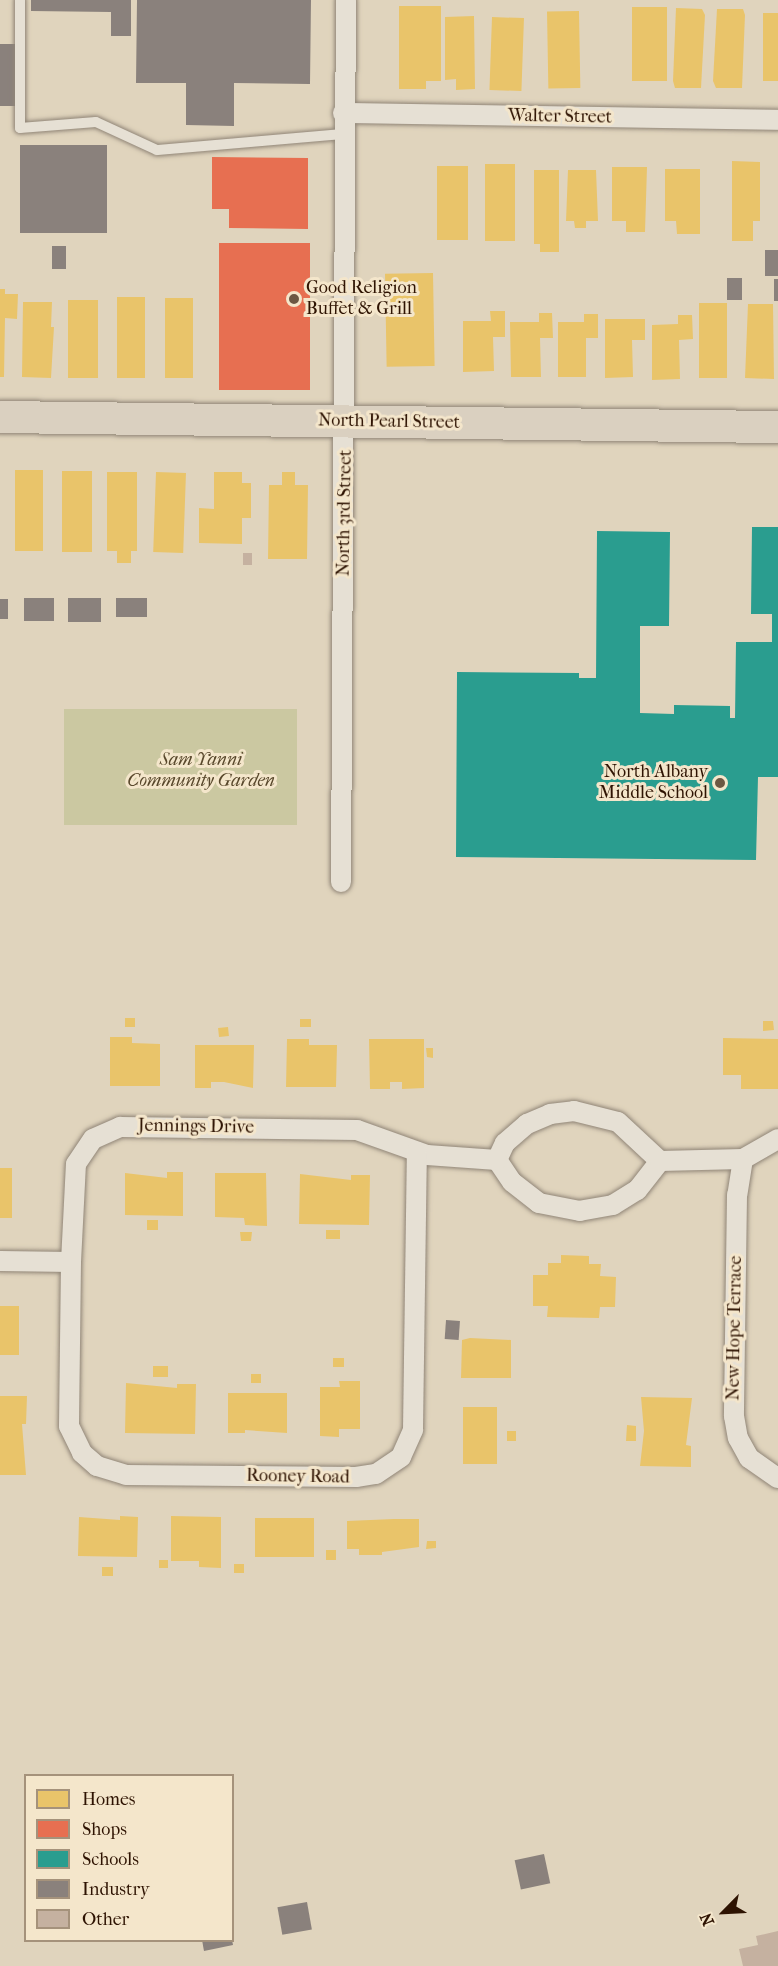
<!DOCTYPE html>
<html>
<head>
<meta charset="utf-8">
<style>
  body { margin:0 }
  #map { position:relative; width:778px; height:1966px; overflow:hidden; background:#e0d4bd; font-family:"IM FELL French Canon",serif }
  div>[style] { position:absolute }
  [style*='--x'] { left:calc(var(--x)*1px); top:calc(var(--y)*1px); width:calc(var(--w)*1px); rotate:calc(var(--a)*1deg) }
  .green>* { inset:0; background:#cbc8a1; transform-origin:0 0 }
  .homes>* { inset:0; background:#e9c46a; transform-origin:0 0 }
  .shops>* { inset:0; background:#e76f51; transform-origin:0 0 }
  .schools>* { inset:0; background:#2a9d8f }
  .industry>* { inset:0; background:#8a817c; transform-origin:0 0 }
  .building>* { inset:0; background:#c5b1a0; transform-origin:0 0 }
  .roads { filter:drop-shadow(0 0 2px #908577) drop-shadow(0 0 2px #908577) }
  .service>* { height:10px; margin:-5px; padding:0 5px; transform-origin:5px; border-radius:5px; background:#e6e0d4 }
  .minor>* { height:20px; margin:-10px; padding:0 10px; transform-origin:10px; border-radius:10px; background:#e6e0d4 }
  .primary>* { height:32px; margin:-16px; padding:0 16px; transform-origin:16px; border-radius:16px; background:#dad0c0 }
  .dots>* { width:16px; height:16px; translate:-50% -50%; box-sizing:border-box; border:3px solid #f4e6cb; border-radius:50% }
  span { translate:-50% -50%; white-space:nowrap; text-align:center; line-height:1.15; -webkit-text-stroke:6px #f4e6cb; paint-order:stroke }
  .street-label { font-size:18px; color:#2e1302 }
  .poi-label { font-size:18px; color:#2e1302 }
  .left { translate:0 -50%; text-align:left }
  .right { translate:-100% -50%; text-align:right }
  .park-label { font-size:18px; color:#58472b; font-style:italic }
  .legend { position:absolute; left:24px; top:1774px; width:210px; height:168px; box-sizing:border-box; background:#f4e6cb; border:2px solid #a5927b; margin:0; padding:8px 10px; list-style:none; font-size:18px; color:#2e1302 }
  .legend li { display:flex; align-items:center; gap:12px; height:30px }
  .legend b { width:30px; border:2px solid #a5927b }
  .north { position:absolute; left:694px; top:1882px; width:60px; height:60px; -webkit-text-stroke:4px #f4e6cb; paint-order:stroke; rotate:246deg; font-size:16px; font-weight:700; line-height:24px; text-align:center; color:#2e1302 }
  .north::after { content:''; display:block; margin:auto; width:21px; height:27px; background:#2e1302; clip-path:polygon(50% 0,100% 100%,50% 72%,0 100%) }
</style>
</head>
<body>
<div id="map">
  <div class="green">
    <div style="left:297px;top:709px;width:116px;height:233px;rotate:90deg"></div>
  </div>
  <div class="homes">
    <div style="clip-path:polygon(399px 6px,441px 6px,441px 81px,426px 81px,426px 89px,399px 89px)"></div>
    <div style="left:632px;top:7px;width:35px;height:74px"></div>
    <div style="clip-path:polygon(676px 8px,702px 9px,705px 15px,701px 88px,675px 88px,673px 81px)"></div>
    <div style="clip-path:polygon(717px 9px,743px 9px,745px 15px,742px 88px,716px 88px,713px 81px)"></div>
    <div style="left:579px;top:11px;width:77px;height:32px;rotate:89deg"></div>
    <div style="left:763px;top:13px;width:15px;height:68px"></div>
    <div style="clip-path:polygon(474px 16px,475px 89px,456px 90px,456px 79px,445px 80px,445px 17px)"></div>
    <div style="left:492px;top:17px;width:32px;height:73px;rotate:2deg"></div>
    <div style="clip-path:polygon(732px 161px,760px 162px,760px 221px,753px 221px,753px 241px,732px 241px)"></div>
    <div style="left:485px;top:164px;width:30px;height:77px"></div>
    <div style="left:437px;top:166px;width:31px;height:74px"></div>
    <div style="clip-path:polygon(612px 167px,647px 167px,645px 232px,626px 232px,626px 221px,612px 221px)"></div>
    <div style="clip-path:polygon(665px 169px,700px 169px,700px 234px,677px 234px,676px 221px,665px 221px)"></div>
    <div style="clip-path:polygon(534px 170px,559px 170px,559px 252px,540px 252px,540px 244px,534px 244px)"></div>
    <div style="clip-path:polygon(568px 170px,596px 170px,598px 221px,586px 221px,586px 228px,575px 228px,574px 221px,566px 221px)"></div>
    <div style="left:433px;top:273px;width:93px;height:48px;rotate:89deg"></div>
    <div style="clip-path:polygon(0 289px,5px 289px,5px 294px,18px 294px,17px 319px,5px 318px,4px 377px,0 377px)"></div>
    <div style="left:117px;top:297px;width:28px;height:81px"></div>
    <div style="left:165px;top:298px;width:28px;height:80px"></div>
    <div style="left:68px;top:300px;width:30px;height:78px"></div>
    <div style="clip-path:polygon(23px 302px,52px 302px,51px 327px,54px 327px,51px 378px,22px 377px)"></div>
    <div style="left:699px;top:303px;width:28px;height:75px"></div>
    <div style="clip-path:polygon(748px 304px,773px 304px,774px 379px,745px 378px)"></div>
    <div style="clip-path:polygon(490px 311px,505px 311px,505px 337px,493px 337px,494px 371px,463px 372px,463px 321px,491px 321px)"></div>
    <div style="clip-path:polygon(539px 313px,552px 313px,553px 338px,540px 338px,541px 377px,511px 377px,510px 322px,539px 322px)"></div>
    <div style="clip-path:polygon(584px 314px,598px 314px,598px 338px,586px 338px,586px 377px,558px 377px,558px 322px,584px 322px)"></div>
    <div style="clip-path:polygon(678px 315px,692px 315px,693px 339px,679px 340px,680px 379px,652px 380px,652px 325px,678px 324px)"></div>
    <div style="clip-path:polygon(605px 319px,645px 319px,645px 340px,632px 340px,633px 377px,605px 378px)"></div>
    <div style="left:15px;top:470px;width:28px;height:81px"></div>
    <div style="left:62px;top:471px;width:30px;height:81px"></div>
    <div style="clip-path:polygon(107px 472px,137px 472px,137px 551px,131px 551px,131px 563px,117px 563px,117px 551px,107px 551px)"></div>
    <div style="left:156px;top:472px;width:30px;height:80px;rotate:2deg"></div>
    <div style="clip-path:polygon(214px 472px,242px 472px,242px 483px,251px 483px,251px 518px,242px 518px,242px 544px,199px 543px,199px 508px,214px 509px)"></div>
    <div style="clip-path:polygon(282px 472px,295px 472px,295px 485px,308px 485px,307px 559px,268px 559px,269px 485px,282px 485px)"></div>
    <div style="left:125px;top:1018px;width:10px;height:9px"></div>
    <div style="left:300px;top:1019px;width:11px;height:8px"></div>
    <div style="clip-path:polygon(763px 1021px,773px 1021px,774px 1030px,763px 1031px)"></div>
    <div style="left:228px;top:1027px;width:9px;height:10px;rotate:84deg"></div>
    <div style="clip-path:polygon(110px 1037px,132px 1037px,132px 1043px,160px 1044px,160px 1086px,110px 1086px)"></div>
    <div style="clip-path:polygon(723px 1038px,778px 1039px,778px 1089px,741px 1089px,741px 1075px,723px 1075px)"></div>
    <div style="clip-path:polygon(287px 1039px,309px 1039px,309px 1045px,337px 1045px,336px 1087px,286px 1087px)"></div>
    <div style="clip-path:polygon(369px 1039px,424px 1039px,424px 1088px,402px 1089px,402px 1082px,390px 1082px,390px 1089px,370px 1089px)"></div>
    <div style="clip-path:polygon(195px 1045px,254px 1045px,253px 1088px,224px 1082px,211px 1082px,211px 1088px,195px 1088px)"></div>
    <div style="clip-path:polygon(426px 1048px,433px 1048px,433px 1058px,427px 1057px)"></div>
    <div style="left:0;top:1168px;width:12px;height:50px"></div>
    <div style="clip-path:polygon(167px 1172px,183px 1172px,183px 1216px,125px 1215px,125px 1173px,167px 1178px)"></div>
    <div style="clip-path:polygon(215px 1173px,266px 1173px,267px 1226px,245px 1225px,244px 1218px,215px 1217px)"></div>
    <div style="clip-path:polygon(300px 1174px,351px 1180px,351px 1175px,370px 1175px,369px 1225px,299px 1224px)"></div>
    <div style="left:147px;top:1220px;width:11px;height:10px"></div>
    <div style="left:326px;top:1230px;width:14px;height:9px"></div>
    <div style="clip-path:polygon(240px 1232px,252px 1232px,251px 1241px,241px 1241px)"></div>
    <div style="clip-path:polygon(561px 1255px,589px 1256px,589px 1264px,601px 1264px,600px 1276px,616px 1277px,615px 1307px,600px 1307px,599px 1318px,547px 1317px,548px 1306px,533px 1306px,533px 1275px,548px 1275px,548px 1263px,561px 1263px)"></div>
    <div style="left:0;top:1306px;width:19px;height:49px"></div>
    <div style="clip-path:polygon(470px 1338px,511px 1340px,511px 1378px,461px 1378px,462px 1340px)"></div>
    <div style="left:333px;top:1358px;width:11px;height:9px"></div>
    <div style="left:168px;top:1366px;width:11px;height:15px;rotate:90deg"></div>
    <div style="left:251px;top:1374px;width:10px;height:9px"></div>
    <div style="clip-path:polygon(339px 1381px,360px 1381px,360px 1429px,339px 1429px,339px 1437px,320px 1436px,320px 1387px,340px 1387px)"></div>
    <div style="clip-path:polygon(126px 1383px,177px 1388px,177px 1384px,196px 1384px,195px 1434px,125px 1433px)"></div>
    <div style="clip-path:polygon(228px 1393px,287px 1393px,287px 1433px,245px 1430px,245px 1433px,228px 1433px)"></div>
    <div style="clip-path:polygon(0 1396px,27px 1396px,26px 1424px,22px 1424px,26px 1475px,0 1475px)"></div>
    <div style="clip-path:polygon(641px 1397px,692px 1398px,686px 1445px,691px 1446px,691px 1467px,640px 1466px,644px 1431px)"></div>
    <div style="left:463px;top:1407px;width:34px;height:57px"></div>
    <div style="clip-path:polygon(627px 1425px,636px 1426px,636px 1441px,626px 1441px)"></div>
    <div style="left:507px;top:1431px;width:9px;height:10px"></div>
    <div style="clip-path:polygon(120px 1516px,138px 1517px,137px 1557px,78px 1556px,79px 1517px,120px 1520px)"></div>
    <div style="clip-path:polygon(171px 1516px,221px 1517px,221px 1568px,199px 1567px,199px 1561px,171px 1561px)"></div>
    <div style="left:255px;top:1518px;width:59px;height:39px"></div>
    <div style="clip-path:polygon(394px 1519px,419px 1519px,419px 1547px,382px 1552px,382px 1555px,359px 1555px,359px 1549px,347px 1549px,347px 1521px)"></div>
    <div style="clip-path:polygon(427px 1541px,436px 1541px,436px 1548px,426px 1549px)"></div>
    <div style="left:326px;top:1550px;width:10px;height:10px"></div>
    <div style="left:159px;top:1560px;width:9px;height:8px"></div>
    <div style="left:234px;top:1564px;width:10px;height:9px"></div>
    <div style="left:102px;top:1567px;width:11px;height:9px"></div>
  </div>
  <div class="shops">
    <div style="clip-path:polygon(212px 157px,308px 158px,308px 229px,229px 228px,229px 209px,212px 209px)"></div>
    <div style="left:219px;top:243px;width:91px;height:147px"></div>
  </div>
  <div class="schools">
    <div style="clip-path:polygon(752px 527px,778px 527px,778px 777px,758px 777px,756px 860px,456px 857px,457px 672px,579px 673px,579px 678px,596px 678px,597px 531px,670px 532px,669px 626px,640px 626px,640px 713px,674px 714px,674px 705px,730px 706px,730px 718px,735px 718px,736px 642px,772px 642px,772px 614px,751px 614px)"></div>
  </div>
  <div class="industry">
    <div style="clip-path:polygon(31px 0,131px 0,131px 36px,111px 36px,111px 12px,31px 11px)"></div>
    <div style="clip-path:polygon(137px 0,311px 0,310px 84px,234px 83px,234px 126px,186px 125px,186px 83px,136px 83px)"></div>
    <div style="left:0;top:44px;width:15px;height:62px"></div>
    <div style="left:20px;top:145px;width:87px;height:88px"></div>
    <div style="left:52px;top:246px;width:14px;height:23px"></div>
    <div style="left:765px;top:250px;width:13px;height:26px"></div>
    <div style="left:727px;top:278px;width:15px;height:22px"></div>
    <div style="left:774px;top:279px;width:4px;height:22px"></div>
    <div style="left:24px;top:598px;width:30px;height:23px"></div>
    <div style="left:68px;top:598px;width:33px;height:24px"></div>
    <div style="left:116px;top:598px;width:31px;height:19px"></div>
    <div style="left:0;top:599px;width:8px;height:20px"></div>
    <div style="left:446px;top:1320px;width:14px;height:19px;rotate:4deg"></div>
    <div style="left:544px;top:1854px;width:30px;height:30px;rotate:78deg"></div>
    <div style="left:307px;top:1902px;width:28px;height:30px;rotate:80deg"></div>
    <div style="clip-path:polygon(202px 1940px,232px 1940px,233px 1945px,204px 1951px)"></div>
  </div>
  <div class="building">
    <div style="left:243px;top:553px;width:9px;height:12px"></div>
    <div style="clip-path:polygon(778px 1931px,778px 1966px,743px 1966px,739px 1949px,758px 1945px,756px 1936px)"></div>
  </div>
  <div class="roads">
    <div class="service">
      <div style="--x:20;--y:0;--w:128;--a:90"></div>
      <div style="--x:20;--y:128;--w:76;--a:-4.5"></div>
      <div style="--x:96;--y:122;--w:67;--a:24.7"></div>
      <div style="--x:157;--y:150;--w:187;--a:-4.9"></div>
    </div>
    <div class="minor">
      <div style="--x:343;--y:113;--w:435;--a:0.9"></div>
      <div style="--x:341;--y:882;--w:882;--a:-89.68"></div>
      <div style="--x:574;--y:1111;--w:45;--a:14"></div>
      <div style="--x:618;--y:1122;--w:57;--a:42.9"></div>
      <div style="--x:660;--y:1161;--w:37;--a:128"></div>
      <div style="--x:637;--y:1190;--w:28;--a:148"></div>
      <div style="--x:613;--y:1205;--w:34;--a:170"></div>
      <div style="--x:580;--y:1211;--w:42;--a:-169"></div>
      <div style="--x:539;--y:1203;--w:34;--a:-142"></div>
      <div style="--x:512;--y:1182;--w:27;--a:-124"></div>
      <div style="--x:497;--y:1160;--w:19;--a:-65"></div>
      <div style="--x:505;--y:1143;--w:29;--a:-41"></div>
      <div style="--x:527;--y:1124;--w:25;--a:-23"></div>
      <div style="--x:550;--y:1114;--w:24;--a:-7"></div>
      <div style="--x:743;--y:1159;--w:36;--a:99"></div>
      <div style="--x:737;--y:1195;--w:221;--a:90.8"></div>
      <div style="--x:734;--y:1416;--w:22;--a:80"></div>
      <div style="--x:738;--y:1438;--w:23;--a:61"></div>
      <div style="--x:749;--y:1458;--w:35;--a:35"></div>
      <div style="--x:660;--y:1161;--w:83;--a:-1.4"></div>
      <div style="--x:743;--y:1159;--w:40;--a:-29.7"></div>
      <div style="--x:0;--y:1261;--w:71;--a:0.8"></div>
      <div style="--x:71;--y:1262;--w:98;--a:-87.1"></div>
      <div style="--x:76;--y:1164;--w:30;--a:-56"></div>
      <div style="--x:93;--y:1139;--w:30;--a:-24"></div>
      <div style="--x:120;--y:1127;--w:237;--a:0.7"></div>
      <div style="--x:357;--y:1130;--w:74;--a:19.7"></div>
      <div style="--x:427;--y:1155;--w:70;--a:4.1"></div>
      <div style="--x:71;--y:1262;--w:164;--a:90.7"></div>
      <div style="--x:69;--y:1426;--w:30;--a:64"></div>
      <div style="--x:82;--y:1453;--w:20;--a:41"></div>
      <div style="--x:97;--y:1466;--w:30;--a:17"></div>
      <div style="--x:126;--y:1475;--w:230;--a:0.5"></div>
      <div style="--x:356;--y:1477;--w:20;--a:-9"></div>
      <div style="--x:376;--y:1474;--w:30;--a:-34"></div>
      <div style="--x:401;--y:1457;--w:30;--a:-66"></div>
      <div style="--x:413;--y:1430;--w:278;--a:-89.2"></div>
    </div>
    <div class="primary">
      <div style="--x:0;--y:417;--w:778;--a:0.74"></div>
    </div>
  </div>
  <div class="dots">
    <div style="left:294px;top:299px;background:#6c5743"></div>
    <div style="left:720px;top:783px;background:#6c5743"></div>
  </div>
  <div class="street-label">
    <span style="left:560px;top:117px;rotate:1deg">Walter Street</span>
    <span style="left:389px;top:422px;rotate:1deg">North Pearl Street</span>
    <span style="left:345px;top:513px;rotate:-89deg">North 3rd Street</span>
    <span style="left:196px;top:1127px;rotate:1deg">Jennings Drive</span>
    <span style="left:735px;top:1328px;rotate:-89deg">New Hope Terrace</span>
    <span style="left:298px;top:1477px;rotate:1deg">Rooney Road</span>
  </div>
  <div class="poi-label">
    <span class="left" style="left:306px;top:299px">Good Religion<br>Buffet &amp; Grill</span>
    <span class="right" style="left:708px;top:783px">North Albany<br>Middle School</span>
  </div>
  <div class="park-label">
    <span style="left:201px;top:771px">Sam Yanni<br>Community Garden</span>
  </div>
  <ul class="legend">
  <li><b style="height:16px;background:#e9c46a"></b>Homes</li>
  <li><b style="height:16px;background:#e76f51"></b>Shops</li>
  <li><b style="height:16px;background:#2a9d8f"></b>Schools</li>
  <li><b style="height:16px;background:#8a817c"></b>Industry</li>
  <li><b style="height:16px;background:#c5b1a0"></b>Other</li>
  </ul>
  <div class="north">N</div>
</div>
</body>
</html>
